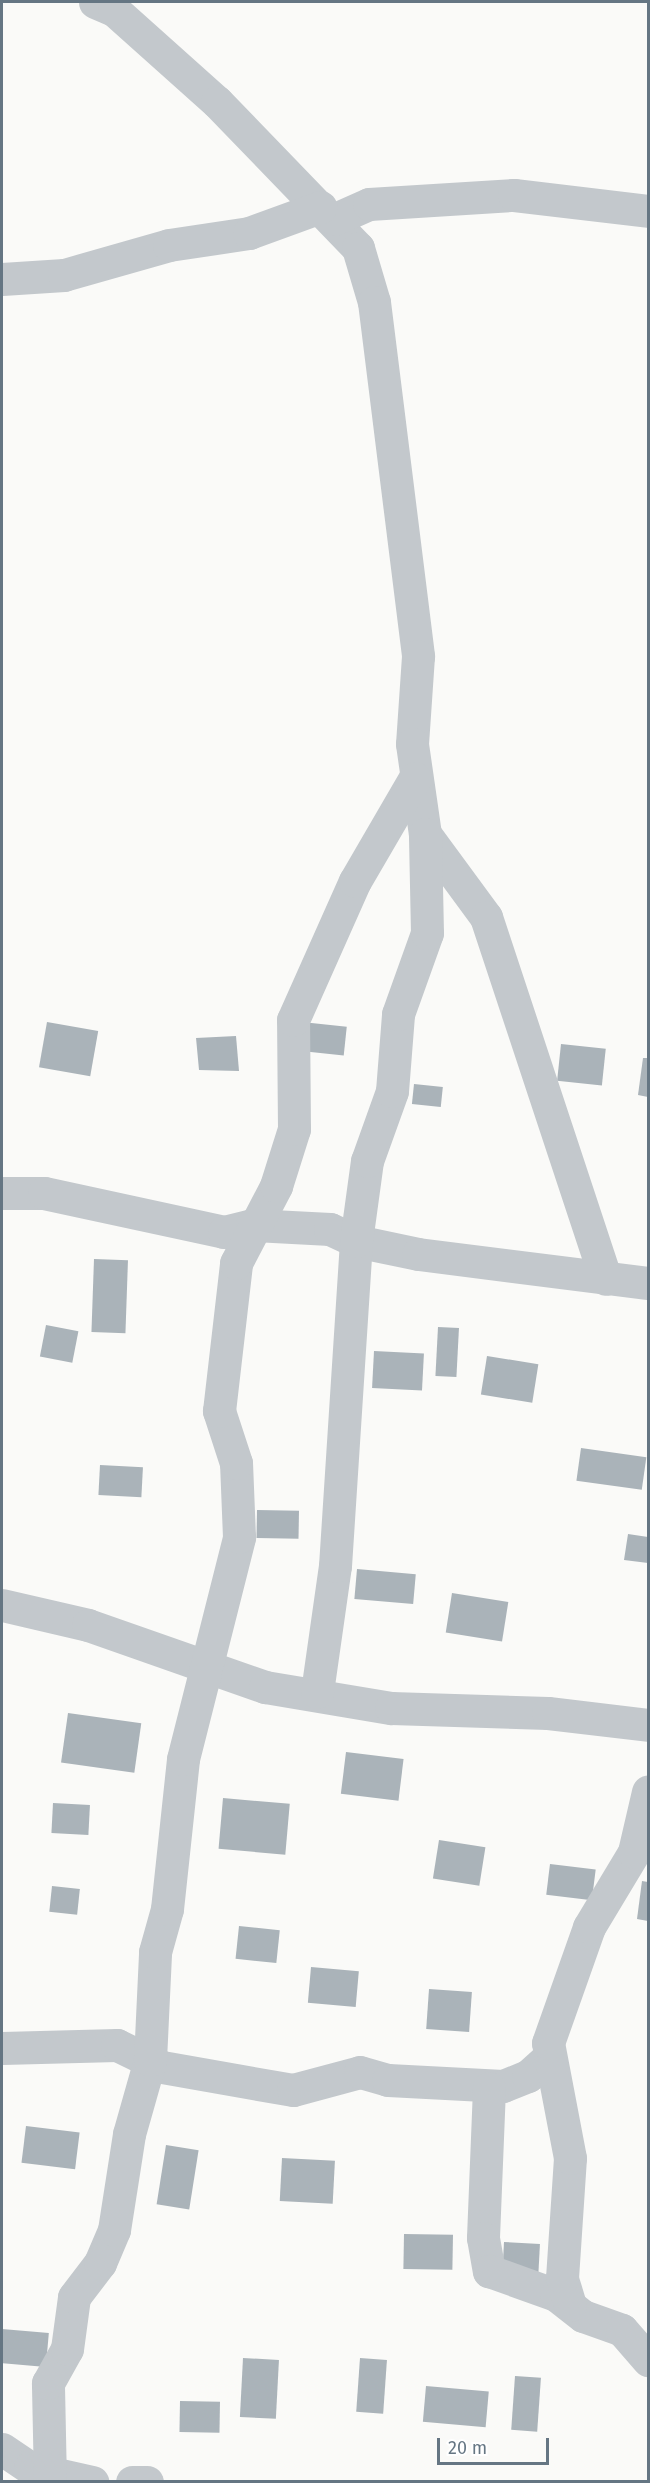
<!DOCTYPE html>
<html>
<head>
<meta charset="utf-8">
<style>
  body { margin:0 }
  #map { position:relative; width:650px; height:2483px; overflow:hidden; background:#fafaf8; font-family:"Fira Sans",sans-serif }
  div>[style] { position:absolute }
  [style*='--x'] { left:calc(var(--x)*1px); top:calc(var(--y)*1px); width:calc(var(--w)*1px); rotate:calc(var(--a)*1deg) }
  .building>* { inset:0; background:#aab3b9; transform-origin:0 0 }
  .minor>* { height:33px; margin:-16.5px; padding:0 16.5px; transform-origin:16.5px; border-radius:16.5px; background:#c3c8cc }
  span { translate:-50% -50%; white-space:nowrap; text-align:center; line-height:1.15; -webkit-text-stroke:6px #fff; paint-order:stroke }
  .frame { position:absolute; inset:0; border:3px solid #657683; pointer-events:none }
  .scale { position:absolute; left:437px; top:2438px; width:112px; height:27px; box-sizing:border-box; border:3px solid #657683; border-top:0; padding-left:8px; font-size:18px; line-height:21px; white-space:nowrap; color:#657683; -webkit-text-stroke:4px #fff; paint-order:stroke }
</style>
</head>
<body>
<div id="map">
  <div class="building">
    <div style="left:47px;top:1022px;width:52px;height:46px;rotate:10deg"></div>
    <div style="left:302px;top:1022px;width:45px;height:29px;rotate:6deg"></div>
    <div style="clip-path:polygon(236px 1036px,239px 1071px,199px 1070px,196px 1038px)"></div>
    <div style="left:561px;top:1044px;width:45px;height:37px;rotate:6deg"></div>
    <div style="clip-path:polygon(643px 1058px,648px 1058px,648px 1097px,638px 1095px)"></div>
    <div style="left:414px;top:1084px;width:29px;height:20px;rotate:6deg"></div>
    <div style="left:94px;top:1259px;width:34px;height:73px;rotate:2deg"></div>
    <div style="left:46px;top:1325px;width:33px;height:32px;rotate:11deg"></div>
    <div style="left:438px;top:1327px;width:21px;height:49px;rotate:3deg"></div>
    <div style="left:374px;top:1351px;width:50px;height:37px;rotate:3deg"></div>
    <div style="left:487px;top:1356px;width:52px;height:39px;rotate:9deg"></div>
    <div style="left:581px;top:1448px;width:66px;height:33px;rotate:8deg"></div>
    <div style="left:100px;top:1465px;width:43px;height:30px;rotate:3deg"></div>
    <div style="left:257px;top:1510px;width:42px;height:28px;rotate:1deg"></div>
    <div style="clip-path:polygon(628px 1534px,648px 1537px,648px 1563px,624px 1560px)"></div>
    <div style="left:357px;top:1569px;width:59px;height:30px;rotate:5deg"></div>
    <div style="left:452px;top:1593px;width:57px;height:40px;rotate:9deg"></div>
    <div style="left:68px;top:1713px;width:74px;height:50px;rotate:8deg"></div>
    <div style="left:346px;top:1752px;width:58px;height:42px;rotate:7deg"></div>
    <div style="left:223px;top:1798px;width:67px;height:51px;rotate:5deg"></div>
    <div style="left:53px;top:1803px;width:37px;height:30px;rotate:3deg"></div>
    <div style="left:439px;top:1840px;width:47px;height:39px;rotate:9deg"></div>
    <div style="left:550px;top:1864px;width:46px;height:31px;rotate:7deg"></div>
    <div style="clip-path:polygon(642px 1881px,648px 1882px,648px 1921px,637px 1919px)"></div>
    <div style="left:52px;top:1886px;width:28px;height:26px;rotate:6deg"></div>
    <div style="left:239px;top:1926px;width:41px;height:33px;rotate:6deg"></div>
    <div style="left:311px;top:1967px;width:48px;height:36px;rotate:5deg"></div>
    <div style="left:429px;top:1989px;width:43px;height:40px;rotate:4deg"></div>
    <div style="left:26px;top:2126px;width:54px;height:37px;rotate:7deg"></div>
    <div style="left:166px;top:2145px;width:33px;height:60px;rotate:9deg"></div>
    <div style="left:282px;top:2158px;width:53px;height:43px;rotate:3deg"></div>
    <div style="left:404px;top:2234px;width:49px;height:35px;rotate:1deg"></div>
    <div style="left:504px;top:2242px;width:36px;height:29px;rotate:3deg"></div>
    <div style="left:2px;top:2329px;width:47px;height:34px;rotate:5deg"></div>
    <div style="left:243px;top:2358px;width:36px;height:59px;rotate:3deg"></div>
    <div style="left:360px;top:2358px;width:27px;height:54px;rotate:4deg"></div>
    <div style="left:515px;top:2376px;width:26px;height:54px;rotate:4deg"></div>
    <div style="left:426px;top:2386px;width:63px;height:36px;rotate:5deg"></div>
    <div style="left:180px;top:2401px;width:40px;height:31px;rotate:1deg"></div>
  </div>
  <div class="minor">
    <div style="--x:95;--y:2;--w:21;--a:23"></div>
    <div style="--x:114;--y:10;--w:138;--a:41.8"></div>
    <div style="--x:217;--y:102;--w:203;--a:46"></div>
    <div style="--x:358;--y:248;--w:56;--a:73.5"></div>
    <div style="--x:374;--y:302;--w:357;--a:82.9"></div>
    <div style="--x:418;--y:656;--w:88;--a:93.9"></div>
    <div style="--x:412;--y:744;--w:91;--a:81.8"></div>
    <div style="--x:425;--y:834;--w:103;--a:53.7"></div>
    <div style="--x:486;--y:917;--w:381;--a:71.7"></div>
    <div style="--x:335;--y:219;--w:37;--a:-24"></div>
    <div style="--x:369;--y:204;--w:145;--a:-3.6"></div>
    <div style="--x:514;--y:195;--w:135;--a:6.8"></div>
    <div style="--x:2;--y:279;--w:62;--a:-3.7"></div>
    <div style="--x:64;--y:275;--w:109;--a:-15.9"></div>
    <div style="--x:169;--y:245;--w:81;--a:-8.5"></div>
    <div style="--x:249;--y:233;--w:76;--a:-20.1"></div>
    <div style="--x:2;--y:1193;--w:42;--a:0"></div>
    <div style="--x:44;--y:1193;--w:184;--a:12.2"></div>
    <div style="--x:224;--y:1232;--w:29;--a:-14"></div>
    <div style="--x:252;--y:1225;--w:78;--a:2.9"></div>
    <div style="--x:330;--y:1229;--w:29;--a:25"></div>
    <div style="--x:356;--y:1241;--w:63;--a:11.8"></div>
    <div style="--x:418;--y:1254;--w:232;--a:7.2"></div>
    <div style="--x:2;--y:1605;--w:88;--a:13.1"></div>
    <div style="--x:88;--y:1625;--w:188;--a:19.3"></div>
    <div style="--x:265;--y:1687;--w:128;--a:9.5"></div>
    <div style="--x:391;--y:1708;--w:157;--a:1.8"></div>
    <div style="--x:548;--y:1713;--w:101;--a:6.8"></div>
    <div style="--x:317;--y:1692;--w:127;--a:-81.9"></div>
    <div style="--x:335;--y:1566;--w:326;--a:-86.3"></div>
    <div style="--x:356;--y:1241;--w:81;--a:-82.2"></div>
    <div style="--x:367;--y:1161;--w:74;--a:-70.3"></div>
    <div style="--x:392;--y:1091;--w:77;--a:-85.5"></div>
    <div style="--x:398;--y:1014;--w:86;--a:-70.3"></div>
    <div style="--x:427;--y:933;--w:99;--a:-91.2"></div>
    <div style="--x:2;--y:2048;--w:115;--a:-1.5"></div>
    <div style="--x:117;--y:2045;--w:50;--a:26.1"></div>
    <div style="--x:162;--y:2067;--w:133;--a:10"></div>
    <div style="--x:293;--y:2090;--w:69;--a:-15"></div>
    <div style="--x:360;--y:2072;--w:29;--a:16"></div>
    <div style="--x:388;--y:2080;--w:115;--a:3"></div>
    <div style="--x:503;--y:2086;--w:27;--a:-22"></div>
    <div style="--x:528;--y:2076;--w:25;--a:-42"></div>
    <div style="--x:489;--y:2088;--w:150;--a:92.3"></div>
    <div style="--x:483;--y:2238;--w:34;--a:80"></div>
    <div style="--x:489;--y:2271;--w:71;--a:19.7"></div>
    <div style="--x:556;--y:2295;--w:34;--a:38"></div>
    <div style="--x:583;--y:2316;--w:41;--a:19.7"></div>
    <div style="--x:622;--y:2330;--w:40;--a:49"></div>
    <div style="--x:570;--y:2305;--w:28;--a:-107"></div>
    <div style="--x:562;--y:2278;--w:120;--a:-86.2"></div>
    <div style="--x:570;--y:2158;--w:117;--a:-100.8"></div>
    <div style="--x:548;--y:2043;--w:123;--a:-70.5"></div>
    <div style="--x:589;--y:1927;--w:87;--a:-59"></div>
    <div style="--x:634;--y:1852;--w:62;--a:-76.9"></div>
    <div style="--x:2;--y:2449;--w:34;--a:34"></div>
    <div style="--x:30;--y:2468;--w:64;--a:12.7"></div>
    <div style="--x:50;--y:2482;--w:99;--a:-91.2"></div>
    <div style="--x:48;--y:2383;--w:39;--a:-61"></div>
    <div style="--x:67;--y:2349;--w:52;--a:-82.3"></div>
    <div style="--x:74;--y:2297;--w:43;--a:-52.6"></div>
    <div style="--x:100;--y:2263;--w:36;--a:-67"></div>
    <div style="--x:114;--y:2230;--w:97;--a:-81.1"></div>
    <div style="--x:129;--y:2134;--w:77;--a:-74.2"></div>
    <div style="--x:150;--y:2060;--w:108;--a:-87.3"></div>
    <div style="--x:155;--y:1952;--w:45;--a:-74.4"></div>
    <div style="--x:167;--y:1909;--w:151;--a:-83.9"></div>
    <div style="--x:183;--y:1759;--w:229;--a:-75.8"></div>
    <div style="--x:239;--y:1537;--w:74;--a:-92.3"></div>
    <div style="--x:236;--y:1463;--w:55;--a:-108.1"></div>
    <div style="--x:219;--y:1411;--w:149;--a:-83.4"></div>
    <div style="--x:236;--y:1263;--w:87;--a:-62.5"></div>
    <div style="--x:276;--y:1186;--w:60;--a:-72.5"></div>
    <div style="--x:294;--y:1129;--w:109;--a:-90.5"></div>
    <div style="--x:293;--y:1020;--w:152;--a:-66"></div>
    <div style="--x:355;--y:881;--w:119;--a:-59.8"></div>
    <div style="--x:132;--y:2482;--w:15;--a:0"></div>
  </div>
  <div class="frame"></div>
  <div class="scale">20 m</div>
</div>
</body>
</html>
